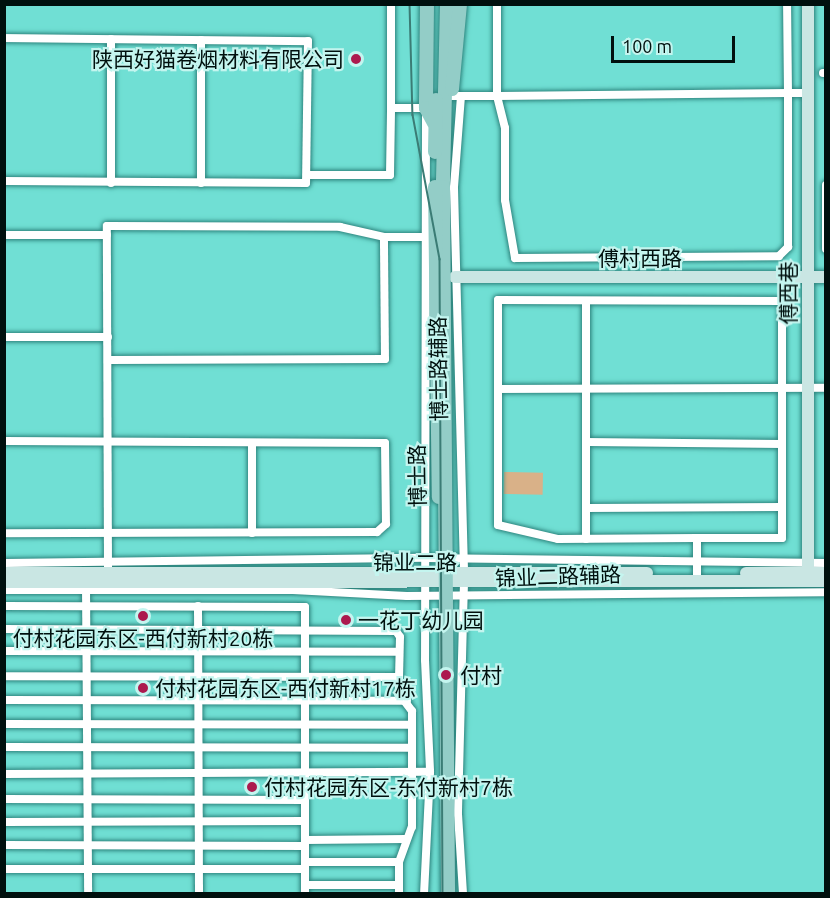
<!DOCTYPE html>
<html>
<head>
<meta charset="utf-8">
<style>
  body { margin:0 }
  #map { position:relative; width:830px; height:898px; overflow:hidden; background:#70dfd4; font-family:Ubuntu,"Noto Sans SC",sans-serif }
  div>[style] { position:absolute }
  [style*='--x'] { left:calc(var(--x)*1px); top:calc(var(--y)*1px); width:calc(var(--w)*1px); rotate:calc(var(--a)*1deg) }
  .green>* { inset:0; background:#d9b188; transform-origin:0 0 }
  .roads { filter:drop-shadow(0 0 2px #2e857e) drop-shadow(0 0 2px #2e857e) }
  .street>* { height:8px; margin:-4px; padding:0 4px; transform-origin:4px; border-radius:4px; background:#fff }
  .secondary>* { height:12px; margin:-6px; padding:0 6px; transform-origin:6px; border-radius:6px; background:#c9e6e3 }
  .primary>* { height:14px; margin:-7px; padding:0 7px; transform-origin:7px; border-radius:7px; background:#93cdc7 }
  .tram>* { height:1.5px; margin:-0.75px; padding:0 0.75px; transform-origin:0.75px; border-radius:0.75px; background:#3b7c75 }
  .dots>* { width:16px; height:16px; translate:-50% -50%; box-sizing:border-box; border:3px solid #c4f5ef; border-radius:50% }
  span { translate:-50% -50%; white-space:nowrap; text-align:center; line-height:1.15; -webkit-text-stroke:4.5px #c4f5ef; paint-order:stroke }
  .poi-label { font-size:21px; color:#00100e }
  .right { translate:-100% -50%; text-align:right }
  .left { translate:0 -50%; text-align:left }
  .street-label { font-size:21px; color:#00100e }
  .frame { position:absolute; inset:0; border:6px solid #00100e; pointer-events:none }
  .scale { position:absolute; left:611px; top:36px; width:124px; height:27px; box-sizing:border-box; border:3px solid #00100e; border-top:0; padding-left:8px; font-size:18px; line-height:21px; white-space:nowrap; color:#00100e; -webkit-text-stroke:4px #c4f5ef; paint-order:stroke }
</style>
</head>
<body>
<div id="map">
  <div class="green">
    <div style="left:504px;top:472px;width:39px;height:22px;rotate:1deg"></div>
  </div>
  <div class="roads">
    <div class="street">
      <div style="--x:391;--y:4;--w:104;--a:90"></div>
      <div style="--x:391;--y:108;--w:35;--a:0"></div>
      <div style="--x:426;--y:108;--w:552;--a:90.1"></div>
      <div style="--x:425;--y:660;--w:112;--a:87.4"></div>
      <div style="--x:430;--y:772;--w:122;--a:92.8"></div>
      <div style="--x:497;--y:4;--w:92;--a:90"></div>
      <div style="--x:497;--y:96;--w:291;--a:-0.6"></div>
      <div style="--x:788;--y:93;--w:89;--a:-90.6"></div>
      <div style="--x:4;--y:38;--w:304;--a:0.6"></div>
      <div style="--x:308;--y:41;--w:142;--a:90.8"></div>
      <div style="--x:306;--y:183;--w:302;--a:-179.6"></div>
      <div style="--x:111;--y:39;--w:144;--a:90"></div>
      <div style="--x:201;--y:40;--w:143;--a:90"></div>
      <div style="--x:823;--y:73;--w:3;--a:0"></div>
      <div style="--x:451;--y:96;--w:46;--a:0"></div>
      <div style="--x:497;--y:96;--w:33;--a:76"></div>
      <div style="--x:505;--y:128;--w:72;--a:90"></div>
      <div style="--x:505;--y:200;--w:59;--a:80.2"></div>
      <div style="--x:515;--y:258;--w:264;--a:-0.4"></div>
      <div style="--x:779;--y:256;--w:13;--a:-45"></div>
      <div style="--x:788;--y:247;--w:154;--a:-90"></div>
      <div style="--x:788;--y:93;--w:20;--a:0"></div>
      <div style="--x:461;--y:96;--w:92;--a:94.4"></div>
      <div style="--x:454;--y:188;--w:394;--a:88.5"></div>
      <div style="--x:464;--y:582;--w:232;--a:91.5"></div>
      <div style="--x:458;--y:814;--w:80;--a:86.4"></div>
      <div style="--x:307;--y:175;--w:83;--a:0"></div>
      <div style="--x:390;--y:175;--w:67;--a:-89.1"></div>
      <div style="--x:826;--y:185;--w:64;--a:90"></div>
      <div style="--x:4;--y:235;--w:103;--a:0"></div>
      <div style="--x:586;--y:301;--w:238;--a:90"></div>
      <div style="--x:4;--y:337;--w:104;--a:0"></div>
      <div style="--x:108;--y:360;--w:277;--a:-0.2"></div>
      <div style="--x:385;--y:359;--w:122;--a:-90.5"></div>
      <div style="--x:498;--y:389;--w:328;--a:-0.2"></div>
      <div style="--x:4;--y:441;--w:381;--a:0.3"></div>
      <div style="--x:385;--y:443;--w:81;--a:89.3"></div>
      <div style="--x:386;--y:524;--w:12;--a:138"></div>
      <div style="--x:377;--y:532;--w:373;--a:179.8"></div>
      <div style="--x:586;--y:442;--w:196;--a:0.6"></div>
      <div style="--x:586;--y:508;--w:196;--a:-0.3"></div>
      <div style="--x:252;--y:533;--w:90;--a:-90"></div>
      <div style="--x:697;--y:538;--w:85;--a:0"></div>
      <div style="--x:782;--y:538;--w:237;--a:-90"></div>
      <div style="--x:782;--y:301;--w:284;--a:-179.8"></div>
      <div style="--x:498;--y:300;--w:225;--a:90"></div>
      <div style="--x:498;--y:525;--w:62;--a:13.1"></div>
      <div style="--x:558;--y:539;--w:139;--a:-0.4"></div>
      <div style="--x:697;--y:538;--w:43;--a:90"></div>
      <div style="--x:4;--y:563;--w:421;--a:-0.7"></div>
      <div style="--x:425;--y:558;--w:401;--a:0.7"></div>
      <div style="--x:108;--y:568;--w:342;--a:-90.2"></div>
      <div style="--x:107;--y:226;--w:233;--a:0.2"></div>
      <div style="--x:340;--y:227;--w:45;--a:12.8"></div>
      <div style="--x:384;--y:237;--w:48;--a:0"></div>
      <div style="--x:86;--y:585;--w:309;--a:89.6"></div>
      <div style="--x:4;--y:590;--w:289;--a:0"></div>
      <div style="--x:293;--y:590;--w:114;--a:3"></div>
      <div style="--x:407;--y:596;--w:419;--a:-0.5"></div>
      <div style="--x:4;--y:606;--w:301;--a:0.2"></div>
      <div style="--x:305;--y:607;--w:287;--a:90"></div>
      <div style="--x:198;--y:606;--w:288;--a:89.8"></div>
      <div style="--x:4;--y:629;--w:392;--a:0.3"></div>
      <div style="--x:396;--y:631;--w:7;--a:56"></div>
      <div style="--x:400;--y:637;--w:40;--a:91.4"></div>
      <div style="--x:399;--y:677;--w:395;--a:-179.9"></div>
      <div style="--x:4;--y:651;--w:395;--a:0.1"></div>
      <div style="--x:4;--y:700;--w:403;--a:0.1"></div>
      <div style="--x:4;--y:724;--w:408;--a:0.1"></div>
      <div style="--x:4;--y:747;--w:408;--a:0.1"></div>
      <div style="--x:4;--y:774;--w:426;--a:-0.3"></div>
      <div style="--x:4;--y:799;--w:301;--a:0.2"></div>
      <div style="--x:4;--y:822;--w:301;--a:-0.2"></div>
      <div style="--x:305;--y:840;--w:101;--a:-0.6"></div>
      <div style="--x:4;--y:845;--w:301;--a:0.2"></div>
      <div style="--x:305;--y:862;--w:94;--a:0"></div>
      <div style="--x:4;--y:869;--w:301;--a:0"></div>
      <div style="--x:305;--y:885;--w:94;--a:0"></div>
      <div style="--x:399;--y:894;--w:32;--a:-90"></div>
      <div style="--x:399;--y:862;--w:37;--a:-70"></div>
      <div style="--x:412;--y:827;--w:116;--a:-90"></div>
      <div style="--x:412;--y:711;--w:21;--a:-127"></div>
      <div style="--x:399;--y:694;--w:17;--a:-90"></div>
    </div>
    <div class="secondary">
      <div style="--x:455;--y:277;--w:371;--a:0"></div>
      <div style="--x:4;--y:573;--w:643;--a:0"></div>
      <div style="--x:746;--y:573;--w:80;--a:0"></div>
      <div style="--x:808;--y:579;--w:575;--a:-90"></div>
      <div style="--x:4;--y:582;--w:822;--a:-0.07"></div>
    </div>
    <div class="primary">
      <div style="--x:427;--y:4;--w:104;--a:90.6"></div>
      <div style="--x:426;--y:108;--w:17;--a:62"></div>
      <div style="--x:447;--y:4;--w:183;--a:91.3"></div>
      <div style="--x:443;--y:187;--w:707;--a:89.59"></div>
      <div style="--x:452;--y:89;--w:85;--a:-84.6"></div>
      <div style="--x:435;--y:152;--w:52;--a:-88.9"></div>
      <div style="--x:435;--y:187;--w:310;--a:89.3"></div>
    </div>
  </div>
  <div class="tram">
    <div style="--x:410;--y:4;--w:111;--a:88.5"></div>
    <div style="--x:413;--y:115;--w:147;--a:79.4"></div>
    <div style="--x:440;--y:259;--w:635;--a:89.73"></div>
  </div>
  <div class="dots">
    <div style="left:356px;top:59px;background:#ac1a4e"></div>
    <div style="left:143px;top:616px;background:#ac1a4e"></div>
    <div style="left:346px;top:620px;background:#ac1a4e"></div>
    <div style="left:446px;top:675px;background:#ac1a4e"></div>
    <div style="left:143px;top:688px;background:#ac1a4e"></div>
    <div style="left:252px;top:787px;background:#ac1a4e"></div>
  </div>
  <div class="poi-label">
    <span class="right" style="left:344px;top:59px">陕西好猫卷烟材料有限公司</span>
    <span class="left" style="left:358px;top:620px">一花丁幼儿园</span>
    <span style="left:143px;top:638px">付村花园东区-西付新村20栋</span>
    <span class="left" style="left:460px;top:675px">付村</span>
    <span class="left" style="left:155px;top:688px">付村花园东区-西付新村17栋</span>
    <span class="left" style="left:264px;top:787px">付村花园东区-东付新村7栋</span>
  </div>
  <div class="street-label">
    <span style="left:640px;top:258px">傅村西路</span>
    <span style="left:788px;top:293px;rotate:-90deg">傅西巷</span>
    <span style="left:438px;top:369px;rotate:-91deg">博士路辅路</span>
    <span style="left:417px;top:476px;rotate:-91deg">博士路</span>
    <span style="left:415px;top:562px">锦业二路</span>
    <span style="left:558px;top:576px;rotate:-2deg">锦业二路辅路</span>
  </div>
  <div class="frame"></div>
  <div class="scale">100 m</div>
</div>
</body>
</html>
